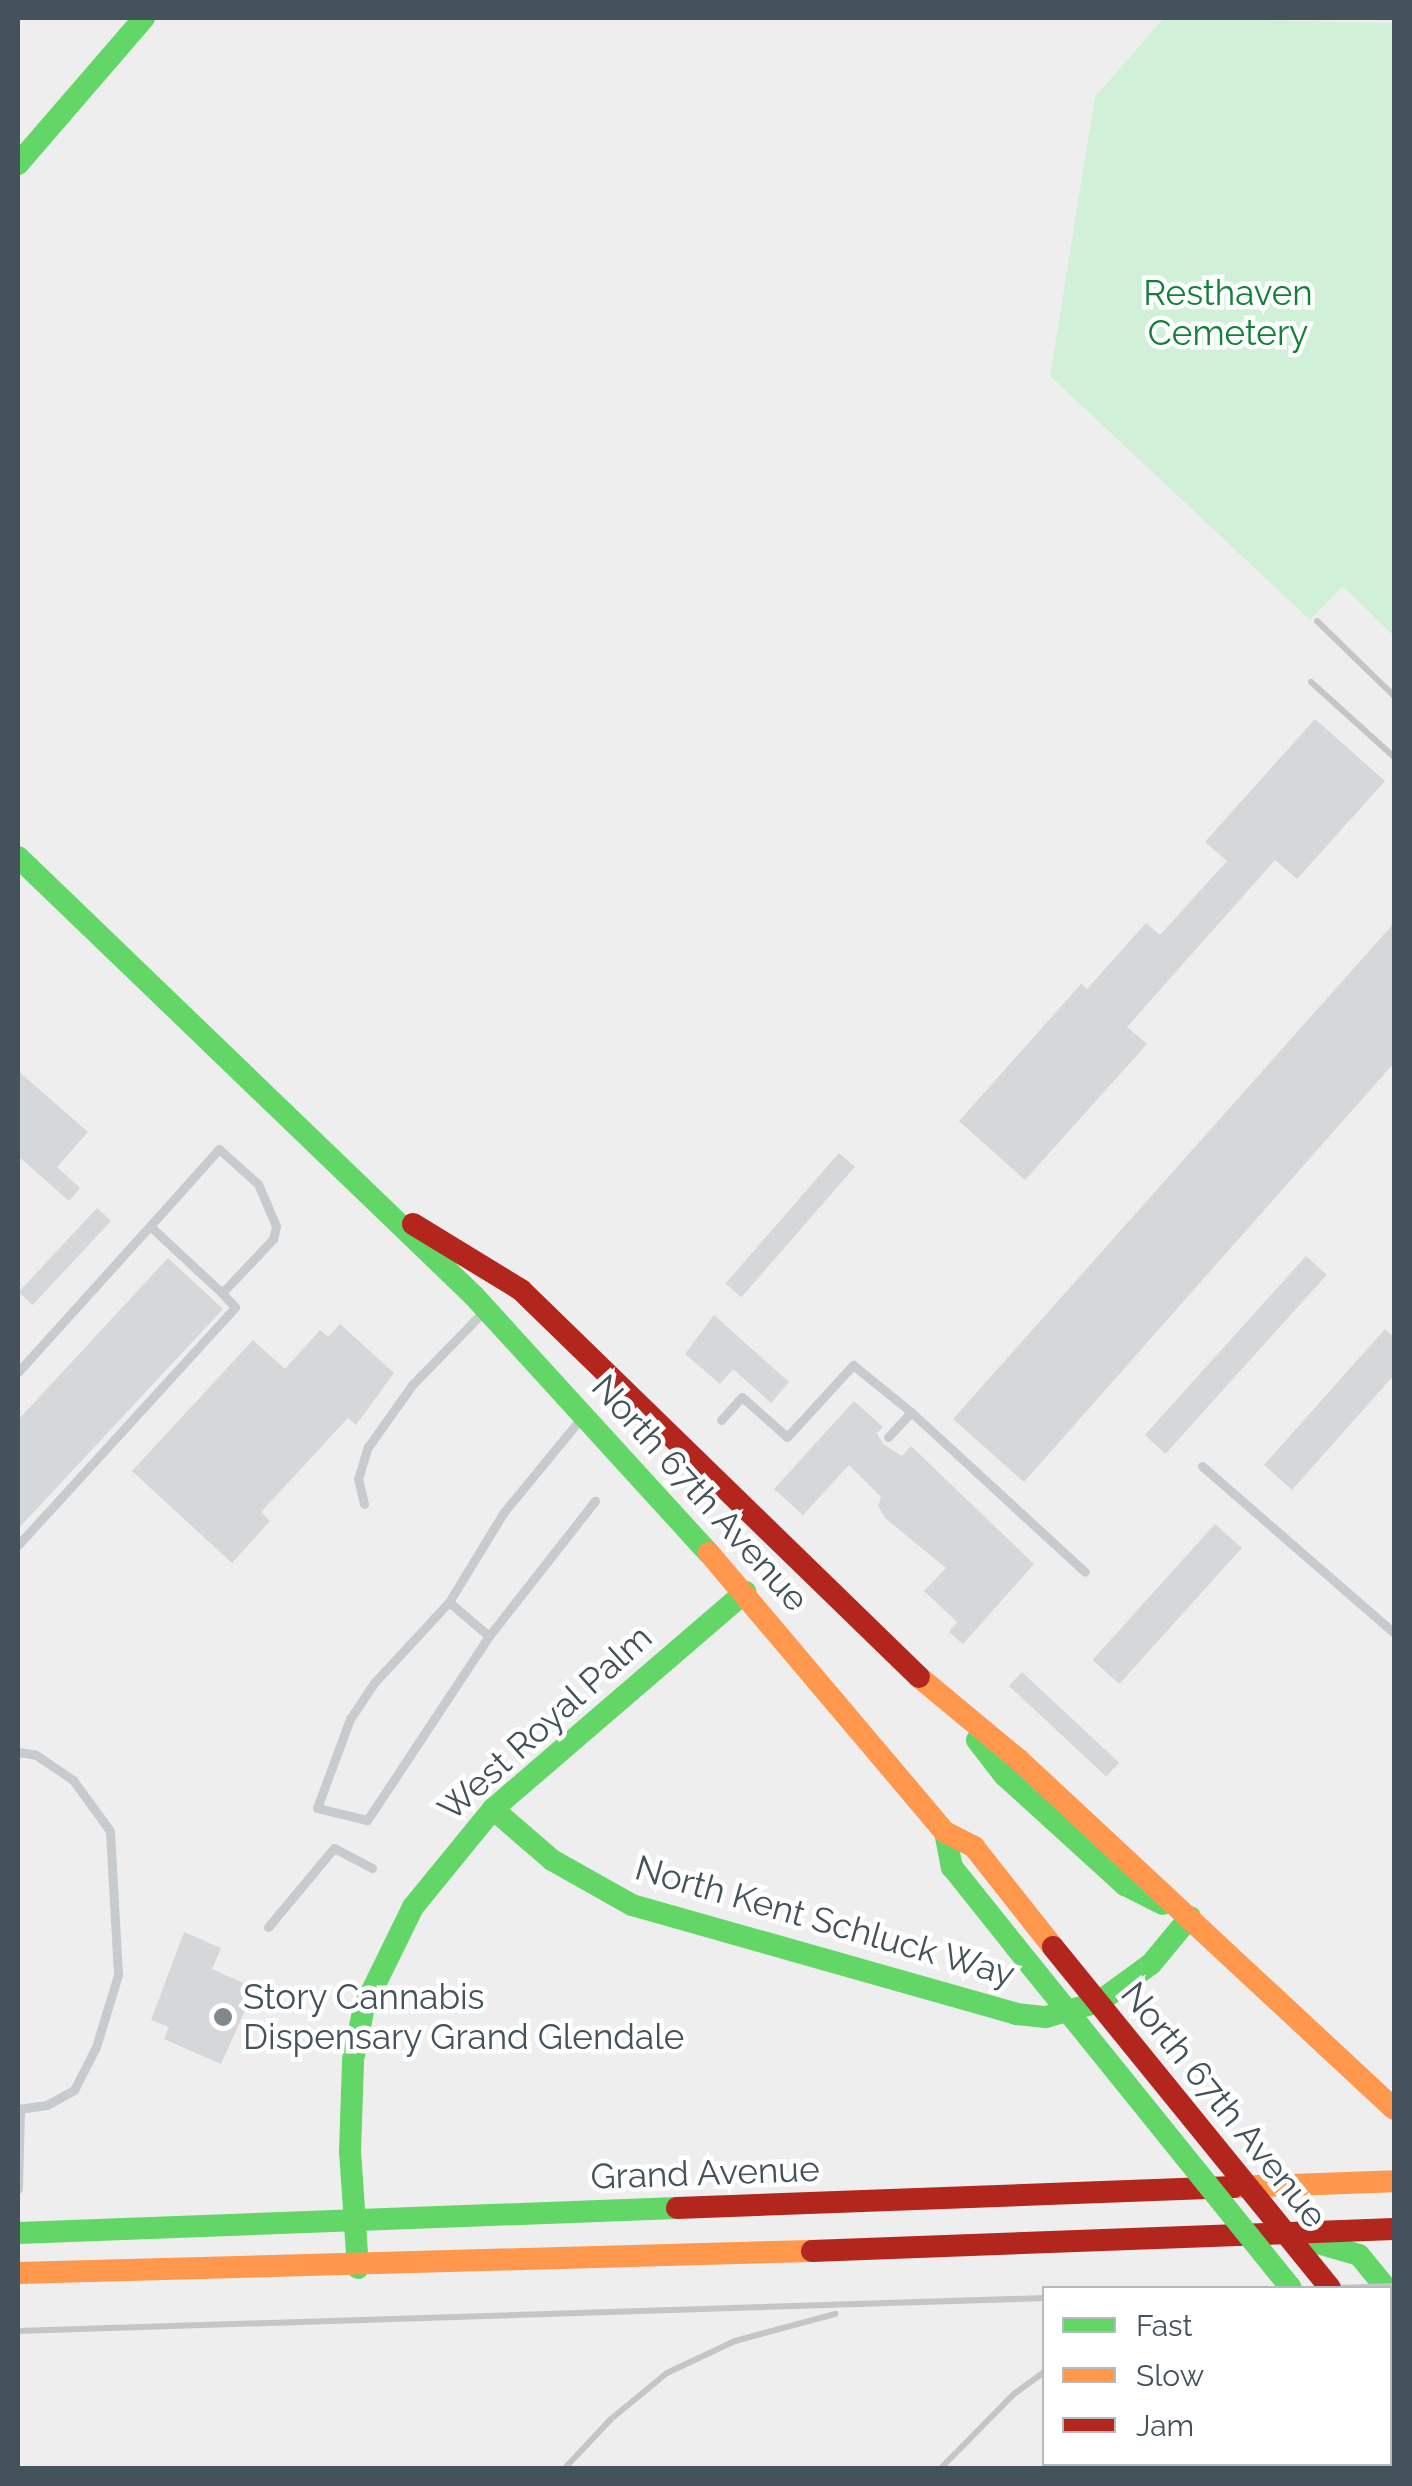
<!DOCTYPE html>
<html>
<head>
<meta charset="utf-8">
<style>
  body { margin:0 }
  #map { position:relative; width:1412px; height:2486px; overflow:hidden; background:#efeeee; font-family:Raleway,sans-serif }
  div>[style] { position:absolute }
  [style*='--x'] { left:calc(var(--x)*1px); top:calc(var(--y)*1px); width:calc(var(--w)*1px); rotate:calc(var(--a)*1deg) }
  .green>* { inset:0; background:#d1f0d8 }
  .building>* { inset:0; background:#d6d7d8; transform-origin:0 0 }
  .lane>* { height:9px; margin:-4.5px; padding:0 4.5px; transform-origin:4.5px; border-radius:4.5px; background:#c7cbcd }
  .fast>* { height:22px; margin:-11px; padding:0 11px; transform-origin:11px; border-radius:11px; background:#63d668 }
  .slow>* { height:22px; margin:-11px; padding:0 11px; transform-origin:11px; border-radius:11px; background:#ff974d }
  .jam>* { height:22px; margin:-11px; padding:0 11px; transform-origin:11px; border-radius:11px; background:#b3261e }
  .rail>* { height:6px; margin:-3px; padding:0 3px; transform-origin:3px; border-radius:3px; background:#c3c5c7 }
  .fast-bridge>* { height:22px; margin:-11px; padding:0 11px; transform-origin:11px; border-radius:11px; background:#63d668 }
  .jam-bridge>* { height:22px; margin:-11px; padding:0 11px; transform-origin:11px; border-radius:11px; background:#b3261e }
  .dots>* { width:28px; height:28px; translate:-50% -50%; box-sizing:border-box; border:5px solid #fff; border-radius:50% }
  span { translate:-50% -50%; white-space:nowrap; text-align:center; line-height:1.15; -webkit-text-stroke:9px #fff; paint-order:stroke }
  .park-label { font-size:35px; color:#11813a }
  .street-label { font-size:35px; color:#44535b }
  .poi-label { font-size:35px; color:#44535b }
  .left { translate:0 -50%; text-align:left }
  .frame { position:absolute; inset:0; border:20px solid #44535b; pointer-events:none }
  .legend { position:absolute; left:1042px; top:2286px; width:350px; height:180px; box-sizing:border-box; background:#fff; border:2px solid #b4babd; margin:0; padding:12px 18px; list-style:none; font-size:30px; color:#44535b }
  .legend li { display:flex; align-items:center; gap:20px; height:50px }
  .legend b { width:50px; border:2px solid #b4babd }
</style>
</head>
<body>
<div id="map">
  <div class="green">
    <div style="clip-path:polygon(1164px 18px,1394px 23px,1394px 636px,1342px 586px,1310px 620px,1050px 376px,1095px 97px)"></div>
  </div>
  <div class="building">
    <div style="clip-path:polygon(1315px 719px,1385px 781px,1297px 879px,1275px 860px,1127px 1027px,1147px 1044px,1025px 1180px,959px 1121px,1081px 984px,1087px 989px,1146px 923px,1160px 935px,1227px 861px,1205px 842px)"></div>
    <div style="clip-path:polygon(1394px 923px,1394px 1063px,1024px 1482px,953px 1419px)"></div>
    <div style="clip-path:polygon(18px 1071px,88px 1132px,57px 1167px,80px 1188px,69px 1201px,18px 1156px)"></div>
    <div style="left:839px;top:1153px;width:21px;height:173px;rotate:41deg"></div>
    <div style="left:97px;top:1208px;width:19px;height:115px;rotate:43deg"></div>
    <div style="left:1306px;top:1256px;width:28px;height:241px;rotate:42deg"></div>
    <div style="clip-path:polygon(168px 1258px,223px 1309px,18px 1529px,18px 1420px)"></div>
    <div style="clip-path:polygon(714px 1315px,789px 1382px,771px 1403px,733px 1369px,720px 1384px,685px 1354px)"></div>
    <div style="clip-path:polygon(340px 1324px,394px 1373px,356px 1425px,348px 1418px,261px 1512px,270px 1521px,232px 1563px,132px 1471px,253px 1340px,285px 1369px,320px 1330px,328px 1337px)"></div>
    <div style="clip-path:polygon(1385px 1329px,1394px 1337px,1394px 1375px,1292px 1490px,1264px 1465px)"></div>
    <div style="clip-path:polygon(854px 1401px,883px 1427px,877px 1433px,883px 1444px,902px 1456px,911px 1446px,1034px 1564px,963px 1644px,949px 1632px,957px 1622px,924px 1591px,946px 1568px,885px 1518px,878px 1506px,881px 1497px,849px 1465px,803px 1515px,774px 1489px)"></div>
    <div style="left:1215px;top:1524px;width:36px;height:183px;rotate:42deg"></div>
    <div style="left:1022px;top:1672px;width:133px;height:19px;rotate:43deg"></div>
    <div style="clip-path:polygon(184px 1932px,221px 1948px,212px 1969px,255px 1988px,221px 2064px,164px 2039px,169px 2027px,151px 2020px)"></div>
  </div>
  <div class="lane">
    <div style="--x:219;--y:1149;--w:52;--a:41.9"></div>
    <div style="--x:258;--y:1184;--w:46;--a:66.8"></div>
    <div style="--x:276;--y:1226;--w:13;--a:103"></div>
    <div style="--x:273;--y:1239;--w:74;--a:133.4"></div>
    <div style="--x:222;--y:1293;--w:98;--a:-137.1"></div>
    <div style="--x:150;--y:1226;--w:103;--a:-48.1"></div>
    <div style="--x:18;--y:1372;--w:197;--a:-47.9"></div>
    <div style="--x:721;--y:1420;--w:31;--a:-48"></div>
    <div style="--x:742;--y:1397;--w:60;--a:41.6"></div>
    <div style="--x:787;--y:1437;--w:98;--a:-47.5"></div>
    <div style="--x:853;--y:1365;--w:75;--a:39"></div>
    <div style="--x:888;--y:1437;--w:34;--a:-47"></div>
    <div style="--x:911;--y:1412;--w:236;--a:42.6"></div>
    <div style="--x:1202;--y:1466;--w:254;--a:41"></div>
    <div style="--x:364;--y:1504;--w:26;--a:-103"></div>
    <div style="--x:358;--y:1479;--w:34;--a:-73"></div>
    <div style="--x:368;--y:1447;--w:76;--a:-54.6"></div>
    <div style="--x:412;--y:1385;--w:103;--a:-45.8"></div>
    <div style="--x:18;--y:1545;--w:322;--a:-47.6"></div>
    <div style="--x:235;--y:1307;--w:19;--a:-133"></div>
    <div style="--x:449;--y:1602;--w:52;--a:40.4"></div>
    <div style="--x:489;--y:1636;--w:221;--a:123.5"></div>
    <div style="--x:367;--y:1820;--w:51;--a:-166.5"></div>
    <div style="--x:317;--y:1808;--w:95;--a:-69.7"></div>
    <div style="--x:350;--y:1719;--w:43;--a:-56.3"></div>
    <div style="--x:374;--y:1683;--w:110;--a:-47.2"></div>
    <div style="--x:449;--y:1602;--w:105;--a:-58.6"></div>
    <div style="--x:504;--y:1512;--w:123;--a:-50.6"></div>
    <div style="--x:489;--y:1636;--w:172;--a:-51.9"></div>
    <div style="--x:18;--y:1752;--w:18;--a:9"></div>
    <div style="--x:36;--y:1755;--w:45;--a:34"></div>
    <div style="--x:73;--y:1780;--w:63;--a:54"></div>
    <div style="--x:110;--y:1831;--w:144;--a:86.8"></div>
    <div style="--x:118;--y:1975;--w:75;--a:107"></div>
    <div style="--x:96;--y:2047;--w:48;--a:117.1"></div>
    <div style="--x:74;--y:2090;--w:31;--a:151"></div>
    <div style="--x:47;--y:2105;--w:27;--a:172"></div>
    <div style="--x:20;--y:2109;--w:80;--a:91.4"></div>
    <div style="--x:268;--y:1927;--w:103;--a:-50.1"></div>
    <div style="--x:334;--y:1848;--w:43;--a:27.8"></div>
  </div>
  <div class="fast">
    <div style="--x:18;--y:164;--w:193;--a:-49.2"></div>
    <div style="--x:18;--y:857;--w:633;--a:43.91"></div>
    <div style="--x:474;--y:1296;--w:348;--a:47.6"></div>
    <div style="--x:977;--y:1740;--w:44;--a:52.4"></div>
    <div style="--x:1004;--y:1775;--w:164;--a:42.3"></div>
    <div style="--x:1125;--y:1885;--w:42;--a:26.6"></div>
    <div style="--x:493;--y:1809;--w:78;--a:40.8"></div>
    <div style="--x:552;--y:1860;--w:92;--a:29.4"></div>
    <div style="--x:632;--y:1905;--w:399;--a:15.8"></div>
    <div style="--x:1016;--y:2014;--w:30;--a:6"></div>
    <div style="--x:1046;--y:2017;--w:55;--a:-15.8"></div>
    <div style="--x:1099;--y:2002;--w:64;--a:-36.2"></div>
    <div style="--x:1151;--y:1964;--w:61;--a:-50.3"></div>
    <div style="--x:945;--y:1832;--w:36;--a:79"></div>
    <div style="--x:952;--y:1867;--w:101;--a:51.4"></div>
    <div style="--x:18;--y:2233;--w:659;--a:-2.17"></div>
    <div style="--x:1314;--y:2242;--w:47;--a:16.1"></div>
    <div style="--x:1359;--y:2255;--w:43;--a:50.7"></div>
    <div style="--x:358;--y:2268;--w:116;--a:-93.9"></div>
    <div style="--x:350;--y:2152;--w:92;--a:-88.1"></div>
    <div style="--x:353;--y:2060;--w:54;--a:-78.3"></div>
    <div style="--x:364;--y:2007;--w:111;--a:-63.9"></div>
    <div style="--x:413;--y:1907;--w:127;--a:-50.8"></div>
    <div style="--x:493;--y:1809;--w:333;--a:-40.7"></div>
    <div style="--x:1390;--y:2331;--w:7;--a:-56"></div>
    <div style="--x:1390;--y:2350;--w:6;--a:51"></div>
    <div style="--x:1267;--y:2468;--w:6;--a:-45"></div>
  </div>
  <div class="slow">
    <div style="--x:709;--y:1553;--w:365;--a:49.8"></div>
    <div style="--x:945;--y:1832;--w:33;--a:27"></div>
    <div style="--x:974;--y:1847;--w:127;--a:51.7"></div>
    <div style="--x:919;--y:1677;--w:130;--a:39.7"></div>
    <div style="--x:1019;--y:1760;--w:512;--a:42.94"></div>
    <div style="--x:1234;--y:2187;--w:160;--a:-2.1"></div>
    <div style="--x:18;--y:2273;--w:794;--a:-1.59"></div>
    <div style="--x:1312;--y:2468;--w:6;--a:-45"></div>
  </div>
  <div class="jam">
    <div style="--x:413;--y:1224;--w:127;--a:31.4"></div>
    <div style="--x:521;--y:1290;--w:555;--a:44.2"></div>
    <div style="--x:677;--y:2208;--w:557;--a:-2.16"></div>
    <div style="--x:812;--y:2251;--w:582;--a:-2.16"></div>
    <div style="--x:1390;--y:2381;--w:7;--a:-56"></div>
  </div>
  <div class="rail">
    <div style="--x:1317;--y:621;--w:107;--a:44.2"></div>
    <div style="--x:1311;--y:682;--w:112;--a:42.1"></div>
    <div style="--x:1335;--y:2288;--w:59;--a:-1.9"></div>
    <div style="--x:18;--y:2331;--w:1027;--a:-1.84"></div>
    <div style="--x:565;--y:2468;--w:67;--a:-46.8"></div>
    <div style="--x:611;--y:2419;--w:72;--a:-39.4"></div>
    <div style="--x:667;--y:2373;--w:75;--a:-25.2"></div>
    <div style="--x:735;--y:2341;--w:104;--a:-15.1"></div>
    <div style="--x:941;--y:2468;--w:104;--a:-45.4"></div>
    <div style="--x:1014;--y:2394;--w:37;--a:-36"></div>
  </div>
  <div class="fast-bridge">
    <div style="--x:1015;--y:1946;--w:439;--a:51.1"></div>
  </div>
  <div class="jam-bridge">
    <div style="--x:1053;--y:1947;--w:439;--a:50.9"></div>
  </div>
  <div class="dots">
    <div style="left:223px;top:2017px;background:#80898e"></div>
  </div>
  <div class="park-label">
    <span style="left:1228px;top:313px">Resthaven<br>Cemetery</span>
  </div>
  <div class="street-label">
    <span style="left:700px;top:1493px;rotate:48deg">North 67th Avenue</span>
    <span style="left:545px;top:1723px;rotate:-42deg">West Royal Palm</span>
    <span style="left:825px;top:1921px;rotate:16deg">North Kent Schluck Way</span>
    <span style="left:1224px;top:2105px;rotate:51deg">North 67th Avenue</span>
    <span style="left:705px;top:2173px;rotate:-2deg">Grand Avenue</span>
  </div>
  <div class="poi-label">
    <span class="left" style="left:243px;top:2017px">Story Cannabis<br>Dispensary Grand Glendale</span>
  </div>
  <div class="frame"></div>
  <ul class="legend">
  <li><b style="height:12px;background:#63d668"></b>Fast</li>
  <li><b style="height:12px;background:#ff974d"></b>Slow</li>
  <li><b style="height:12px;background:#b3261e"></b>Jam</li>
  </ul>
</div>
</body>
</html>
